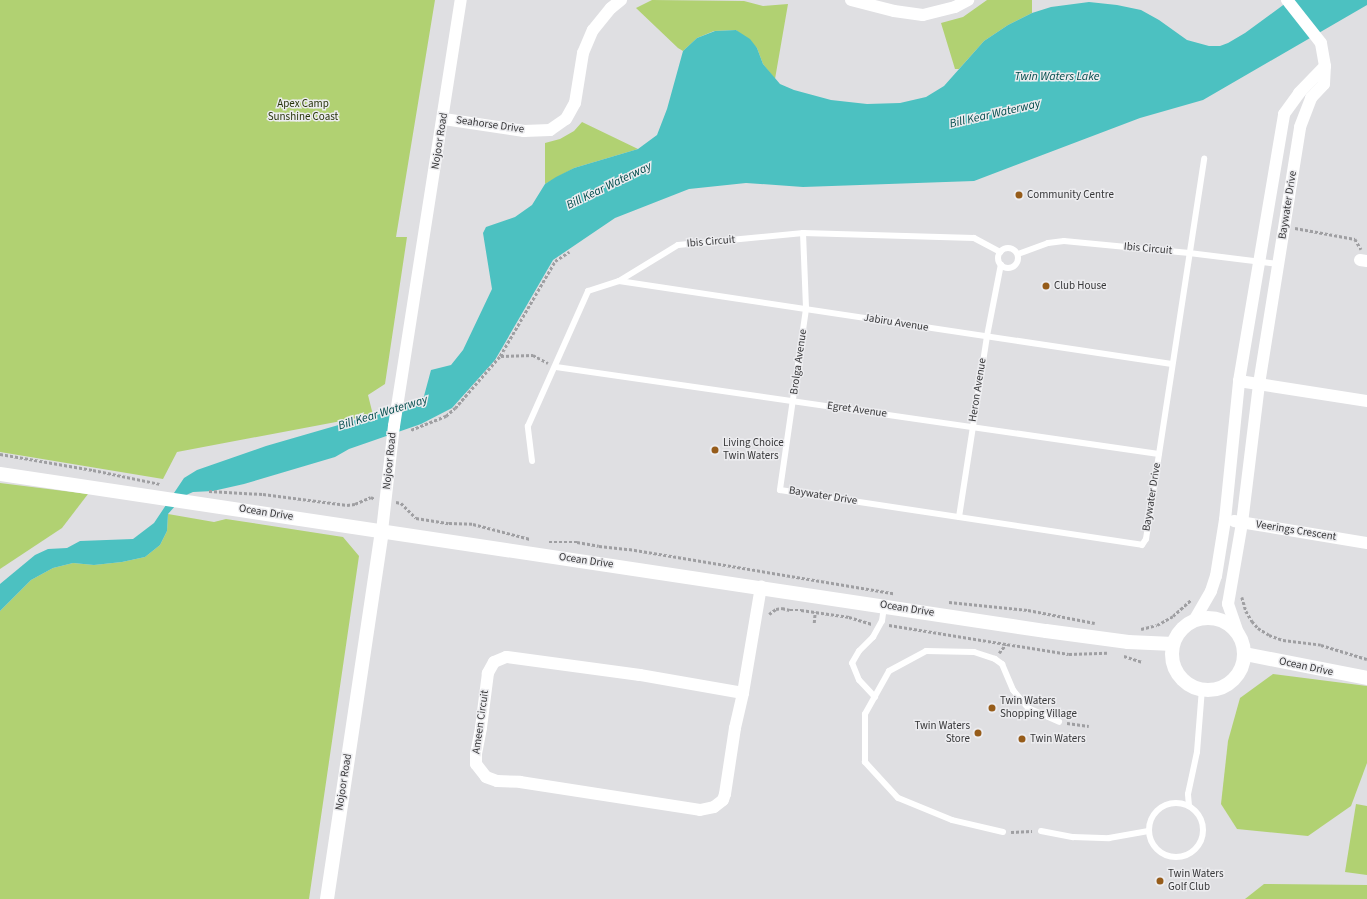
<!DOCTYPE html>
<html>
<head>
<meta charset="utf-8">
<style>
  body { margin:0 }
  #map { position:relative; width:1367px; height:899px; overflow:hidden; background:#dfdfe2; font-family:"Source Sans 3",sans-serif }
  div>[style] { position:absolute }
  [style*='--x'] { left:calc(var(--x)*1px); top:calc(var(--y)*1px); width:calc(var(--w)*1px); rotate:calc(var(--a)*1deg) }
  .green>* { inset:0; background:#b1d172 }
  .water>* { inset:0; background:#4cc1c1 }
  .path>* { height:2.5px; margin-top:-1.25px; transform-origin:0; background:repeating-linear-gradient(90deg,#9f9fa2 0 3px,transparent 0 5px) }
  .service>* { height:6px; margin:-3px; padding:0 3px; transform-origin:3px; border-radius:3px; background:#fff }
  .service>.ring { margin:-3px; padding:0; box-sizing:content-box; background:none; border:6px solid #fff; border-radius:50% }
  .minor>* { height:12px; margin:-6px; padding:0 6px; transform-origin:6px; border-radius:6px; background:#fff }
  .tertiary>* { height:14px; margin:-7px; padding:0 7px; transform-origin:7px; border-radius:7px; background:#fff }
  .tertiary>.ring { margin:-7px; padding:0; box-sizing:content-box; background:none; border:14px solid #fff; border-radius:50% }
  .dots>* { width:11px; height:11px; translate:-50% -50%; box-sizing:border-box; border:2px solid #ececef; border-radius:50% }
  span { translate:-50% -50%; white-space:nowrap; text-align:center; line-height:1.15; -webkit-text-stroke:3px #ececef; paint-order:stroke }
  .park-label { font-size:11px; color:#28350c }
  .street-label { font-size:11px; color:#373739 }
  .poi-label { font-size:11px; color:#373739 }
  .left { translate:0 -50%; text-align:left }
  .right { translate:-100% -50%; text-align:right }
  .water-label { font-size:12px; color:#004b4b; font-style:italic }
</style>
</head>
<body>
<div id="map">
  <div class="green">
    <div style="clip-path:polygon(0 0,435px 0,396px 237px,407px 237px,385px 384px,368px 395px,373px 415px,177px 452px,163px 479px,0 452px)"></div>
    <div style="clip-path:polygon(652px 0,744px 1px,763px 6px,788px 4px,775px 79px,763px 64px,757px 48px,736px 30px,714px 31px,697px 38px,683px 51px,678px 48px,636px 8px)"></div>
    <div style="clip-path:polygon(987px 0,1032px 0,1032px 13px,1008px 25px,984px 41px,959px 69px,955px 69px,941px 23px,963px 17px)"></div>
    <div style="clip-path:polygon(582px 122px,638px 149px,574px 168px,545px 184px,545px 143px,560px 139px,574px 131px)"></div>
    <div style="clip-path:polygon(0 483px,88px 494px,62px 528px,0 569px)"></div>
    <div style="clip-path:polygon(168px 514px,214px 522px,226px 519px,343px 537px,359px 556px,309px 899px,0 899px,0 611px,31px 580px,53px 568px,73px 563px,94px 565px,122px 562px,145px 557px,160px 545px,167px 531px)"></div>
    <div style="clip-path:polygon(1273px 674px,1367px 686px,1367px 763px,1351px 806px,1308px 836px,1237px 829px,1221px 804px,1228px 741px,1240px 698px)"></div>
    <div style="clip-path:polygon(1356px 804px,1367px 806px,1367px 875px,1345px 872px)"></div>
    <div style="clip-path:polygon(1264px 884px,1367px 885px,1367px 899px,1245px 899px)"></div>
  </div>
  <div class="water">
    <div style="clip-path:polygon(1290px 0,1367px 0,1367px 5px,1203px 100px,1140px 118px,974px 181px,803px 187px,746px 183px,689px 189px,615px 218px,553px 260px,495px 360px,452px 408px,421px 424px,349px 449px,335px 457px,244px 484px,213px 491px,193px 492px,184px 496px,168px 514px,167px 531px,160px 545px,145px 557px,122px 562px,94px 565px,73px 563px,53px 568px,31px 580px,0 611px,0 584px,35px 555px,48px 549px,67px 548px,80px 541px,133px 539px,154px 523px,184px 478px,197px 470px,266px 446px,373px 415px,388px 413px,424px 396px,431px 370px,451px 365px,463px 350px,492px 289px,483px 233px,486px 227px,515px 217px,532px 205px,545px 184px,556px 177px,574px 168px,638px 149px,657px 135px,667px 109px,683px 51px,697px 38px,715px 31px,736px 30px,750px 39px,757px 48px,763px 64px,780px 84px,794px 90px,831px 100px,867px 104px,900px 103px,926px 97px,944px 86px,984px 41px,1008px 25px,1032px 13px,1051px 7px,1089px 2px,1117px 5px,1141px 10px,1159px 20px,1187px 40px,1209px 46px,1220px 46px,1228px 43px,1245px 33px)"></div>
  </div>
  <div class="path">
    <div style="--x:1295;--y:228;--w:61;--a:10.4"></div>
    <div style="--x:1355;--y:239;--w:12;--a:59"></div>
    <div style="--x:501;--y:356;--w:32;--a:-2"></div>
    <div style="--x:533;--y:355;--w:17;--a:28"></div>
    <div style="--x:411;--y:430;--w:38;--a:-22"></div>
    <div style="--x:446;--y:416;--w:12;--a:-42"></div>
    <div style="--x:455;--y:408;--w:69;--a:-49.1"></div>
    <div style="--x:500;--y:356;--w:110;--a:-59.9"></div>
    <div style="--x:555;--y:261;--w:17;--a:-33"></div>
    <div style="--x:0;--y:454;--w:94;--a:9.8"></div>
    <div style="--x:93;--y:470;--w:68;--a:11.8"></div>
    <div style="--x:209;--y:491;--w:54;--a:3.2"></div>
    <div style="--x:263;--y:494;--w:85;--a:7.5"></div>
    <div style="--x:347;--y:505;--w:8;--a:-7"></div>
    <div style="--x:355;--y:504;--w:17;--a:-24"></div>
    <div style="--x:371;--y:497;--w:4;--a:27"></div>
    <div style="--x:396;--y:502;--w:5;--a:11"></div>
    <div style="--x:401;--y:503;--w:21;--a:45"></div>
    <div style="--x:416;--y:518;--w:33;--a:9"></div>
    <div style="--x:449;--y:523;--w:24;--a:2"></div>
    <div style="--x:473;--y:524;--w:59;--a:14.7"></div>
    <div style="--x:549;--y:542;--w:28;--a:0"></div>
    <div style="--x:577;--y:542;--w:22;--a:10"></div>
    <div style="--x:599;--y:546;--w:30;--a:6"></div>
    <div style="--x:629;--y:549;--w:268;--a:9.5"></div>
    <div style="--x:1242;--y:597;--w:15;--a:74"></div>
    <div style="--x:1246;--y:611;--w:12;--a:59"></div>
    <div style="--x:1252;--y:621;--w:9;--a:49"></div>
    <div style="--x:1258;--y:628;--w:13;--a:32"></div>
    <div style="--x:1269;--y:635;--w:15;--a:20"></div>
    <div style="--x:1283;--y:640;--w:38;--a:7"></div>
    <div style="--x:1321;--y:645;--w:48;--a:16.9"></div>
    <div style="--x:949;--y:602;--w:79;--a:5.8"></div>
    <div style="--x:1028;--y:610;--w:68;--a:11"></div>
    <div style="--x:769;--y:614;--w:9;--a:-36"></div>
    <div style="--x:776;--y:609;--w:6;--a:-9"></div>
    <div style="--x:782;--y:608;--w:8;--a:14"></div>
    <div style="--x:790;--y:610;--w:11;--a:0"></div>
    <div style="--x:801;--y:610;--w:49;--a:8.3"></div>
    <div style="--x:849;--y:617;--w:24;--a:17"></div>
    <div style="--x:814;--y:623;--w:11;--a:-85"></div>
    <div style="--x:889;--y:625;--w:182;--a:9.2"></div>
    <div style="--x:1069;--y:654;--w:38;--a:-2"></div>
    <div style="--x:1141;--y:629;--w:16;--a:-14"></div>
    <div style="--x:1157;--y:625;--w:18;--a:-29"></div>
    <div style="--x:1173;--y:616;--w:24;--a:-42"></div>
    <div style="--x:999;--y:653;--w:11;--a:-52"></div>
    <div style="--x:1124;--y:656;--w:19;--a:18"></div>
    <div style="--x:1067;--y:723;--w:22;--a:8"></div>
    <div style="--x:1011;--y:832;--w:21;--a:-3"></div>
  </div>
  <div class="service">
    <div style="--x:803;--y:233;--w:76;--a:87.7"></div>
    <div style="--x:806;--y:309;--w:183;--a:98.2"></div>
    <div style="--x:780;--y:490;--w:366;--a:8.6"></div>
    <div style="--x:1142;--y:545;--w:7;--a:-56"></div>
    <div style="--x:1146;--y:539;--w:385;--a:-81.3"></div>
    <div class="ring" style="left:998px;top:248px;width:14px;height:14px"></div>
    <div style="--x:1018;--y:254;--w:32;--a:-20"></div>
    <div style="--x:1048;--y:243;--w:16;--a:-7"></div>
    <div style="--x:1064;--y:241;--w:126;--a:5.5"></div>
    <div style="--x:1189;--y:253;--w:91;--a:7"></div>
    <div style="--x:619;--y:281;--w:559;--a:8.54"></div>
    <div style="--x:556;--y:367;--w:609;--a:8.21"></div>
    <div style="--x:532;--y:461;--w:35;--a:-97"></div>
    <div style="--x:528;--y:426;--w:148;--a:-66"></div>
    <div style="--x:588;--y:291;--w:33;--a:-18"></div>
    <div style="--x:619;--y:281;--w:69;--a:-31.4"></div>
    <div style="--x:678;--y:245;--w:126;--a:-5.5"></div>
    <div style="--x:803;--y:233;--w:171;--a:1.7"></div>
    <div style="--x:974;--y:238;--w:30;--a:28"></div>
    <div style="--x:959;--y:517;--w:183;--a:-81.2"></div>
    <div style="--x:987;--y:336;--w:73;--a:-79"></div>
    <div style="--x:875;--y:697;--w:23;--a:-133"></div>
    <div style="--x:859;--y:680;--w:18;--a:-112"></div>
    <div style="--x:852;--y:663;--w:14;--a:-60"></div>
    <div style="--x:859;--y:651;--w:20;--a:-45"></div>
    <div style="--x:873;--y:637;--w:18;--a:-61"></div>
    <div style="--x:882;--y:621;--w:15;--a:-82"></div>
    <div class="ring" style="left:1149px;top:803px;width:48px;height:48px"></div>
    <div style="--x:1189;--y:806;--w:12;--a:-95"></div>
    <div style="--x:1188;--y:794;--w:43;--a:-77.9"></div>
    <div style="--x:1197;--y:752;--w:63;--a:-85.5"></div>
    <div style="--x:1041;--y:831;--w:33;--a:11"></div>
    <div style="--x:1073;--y:837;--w:36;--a:2"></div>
    <div style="--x:1109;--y:838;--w:40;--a:-10"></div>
    <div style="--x:1003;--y:832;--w:52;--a:-166.8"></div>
    <div style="--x:952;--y:820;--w:58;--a:-157.8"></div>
    <div style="--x:898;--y:798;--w:49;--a:-132.5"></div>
    <div style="--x:865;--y:762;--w:48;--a:-90"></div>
    <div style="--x:865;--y:714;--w:49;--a:-60.8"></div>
    <div style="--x:889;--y:671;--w:42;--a:-28.4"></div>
    <div style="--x:926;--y:651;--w:48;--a:1.2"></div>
    <div style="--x:974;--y:652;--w:22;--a:18"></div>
    <div style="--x:995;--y:659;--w:9;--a:36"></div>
    <div style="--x:1002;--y:664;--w:28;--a:67"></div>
    <div style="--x:1013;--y:690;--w:23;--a:50"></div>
    <div style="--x:1028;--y:708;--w:34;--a:24"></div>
  </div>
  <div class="minor">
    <div style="--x:851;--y:0;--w:44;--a:14.3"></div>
    <div style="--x:894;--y:11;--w:29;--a:8"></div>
    <div style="--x:923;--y:15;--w:33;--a:-14"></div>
    <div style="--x:955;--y:7;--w:15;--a:-28"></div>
    <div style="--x:444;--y:119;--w:81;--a:8.5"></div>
    <div style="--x:524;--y:131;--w:26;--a:-2"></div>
    <div style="--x:550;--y:130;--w:19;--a:-35"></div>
    <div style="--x:566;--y:119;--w:18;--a:-61"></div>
    <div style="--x:575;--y:103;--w:51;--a:-80.9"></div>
    <div style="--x:583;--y:53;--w:25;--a:-67"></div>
    <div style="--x:593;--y:30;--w:28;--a:-51"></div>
    <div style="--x:611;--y:8;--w:13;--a:-39"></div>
    <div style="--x:1360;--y:260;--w:7;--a:8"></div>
    <div style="--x:1239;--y:381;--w:130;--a:8.9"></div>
    <div style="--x:1234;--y:521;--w:135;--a:9.4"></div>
    <div style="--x:382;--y:531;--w:106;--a:-83.5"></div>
    <div style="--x:394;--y:426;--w:431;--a:-81.1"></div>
    <div style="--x:1195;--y:619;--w:32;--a:-60"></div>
    <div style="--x:1211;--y:591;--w:16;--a:-72"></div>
    <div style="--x:1216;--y:576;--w:57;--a:-80.9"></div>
    <div style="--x:1225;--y:520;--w:140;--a:-84.2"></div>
    <div style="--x:1239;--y:381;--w:271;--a:-80.4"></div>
    <div style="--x:1284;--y:114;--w:26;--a:-54"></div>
    <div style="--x:1299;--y:93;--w:37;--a:-46"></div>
    <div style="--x:1238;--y:633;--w:31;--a:-109"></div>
    <div style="--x:1228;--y:604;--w:82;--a:-80.2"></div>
    <div style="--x:1242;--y:523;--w:140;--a:-83"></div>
    <div style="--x:1259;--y:384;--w:260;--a:-80.9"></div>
    <div style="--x:1300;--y:127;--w:31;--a:-69"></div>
    <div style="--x:1311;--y:98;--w:19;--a:-47"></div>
    <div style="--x:1324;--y:84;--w:18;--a:-87"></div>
    <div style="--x:1325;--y:66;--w:23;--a:-100"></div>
    <div style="--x:1321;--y:43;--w:55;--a:-128.3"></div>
    <div style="--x:743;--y:693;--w:105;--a:-170.1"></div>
    <div style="--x:640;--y:675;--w:135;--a:-172.3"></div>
    <div style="--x:506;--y:657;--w:13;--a:157"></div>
    <div style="--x:494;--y:662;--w:13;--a:119"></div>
    <div style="--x:488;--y:673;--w:55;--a:97.3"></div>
    <div style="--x:481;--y:728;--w:25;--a:101"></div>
    <div style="--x:476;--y:753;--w:11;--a:90"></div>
    <div style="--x:476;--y:764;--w:16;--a:52"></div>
    <div style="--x:486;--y:777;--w:12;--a:20"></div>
    <div style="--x:497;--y:781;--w:23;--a:2"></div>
    <div style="--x:520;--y:782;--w:182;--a:8.8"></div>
    <div style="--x:700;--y:810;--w:14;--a:-12"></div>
    <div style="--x:714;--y:807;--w:11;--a:-38"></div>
    <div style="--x:723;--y:800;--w:6;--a:-72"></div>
    <div style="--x:725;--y:794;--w:67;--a:-81.4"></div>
    <div style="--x:735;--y:728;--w:36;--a:-77"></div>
    <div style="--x:743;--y:693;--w:108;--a:-80.4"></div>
  </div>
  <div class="tertiary">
    <div style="--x:0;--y:474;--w:1058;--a:8.54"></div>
    <div style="--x:1046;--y:631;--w:83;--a:7.6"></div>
    <div style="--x:1128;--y:642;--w:45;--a:2.5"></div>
    <div class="ring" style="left:1172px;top:618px;width:58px;height:58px"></div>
    <div style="--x:1245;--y:654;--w:124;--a:11.1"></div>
    <div style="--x:327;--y:899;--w:372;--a:-81.5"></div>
  </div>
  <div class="dots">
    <div style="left:1019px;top:195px;background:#965c1a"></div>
    <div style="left:1046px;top:286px;background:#965c1a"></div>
    <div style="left:715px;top:450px;background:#965c1a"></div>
    <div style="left:992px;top:708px;background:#965c1a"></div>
    <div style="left:978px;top:733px;background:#965c1a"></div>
    <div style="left:1022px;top:739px;background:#965c1a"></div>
    <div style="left:1160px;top:881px;background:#965c1a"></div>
  </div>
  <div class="park-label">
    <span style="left:303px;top:111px">Apex Camp<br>Sunshine Coast</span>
  </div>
  <div class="street-label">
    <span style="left:490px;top:125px;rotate:8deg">Seahorse Drive</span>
    <span style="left:440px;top:141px;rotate:-81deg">Nojoor Road</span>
    <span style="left:1288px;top:205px;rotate:-81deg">Baywater Drive</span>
    <span style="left:711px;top:242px;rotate:-5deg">Ibis Circuit</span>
    <span style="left:1148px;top:249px;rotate:5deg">Ibis Circuit</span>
    <span style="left:896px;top:323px;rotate:9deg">Jabiru Avenue</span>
    <span style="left:799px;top:362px;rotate:-82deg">Brolga Avenue</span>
    <span style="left:978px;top:390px;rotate:-81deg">Heron Avenue</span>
    <span style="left:857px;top:410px;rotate:8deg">Egret Avenue</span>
    <span style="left:390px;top:461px;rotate:-84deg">Nojoor Road</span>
    <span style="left:823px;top:496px;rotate:9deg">Baywater Drive</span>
    <span style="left:1152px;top:497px;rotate:-81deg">Baywater Drive</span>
    <span style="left:266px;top:513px;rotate:9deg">Ocean Drive</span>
    <span style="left:1296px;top:531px;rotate:9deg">Veerings Crescent</span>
    <span style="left:586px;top:561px;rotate:8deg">Ocean Drive</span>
    <span style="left:907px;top:609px;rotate:9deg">Ocean Drive</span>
    <span style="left:1306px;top:667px;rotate:12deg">Ocean Drive</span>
    <span style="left:481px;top:722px;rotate:-82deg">Ameen Circuit</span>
    <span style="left:344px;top:782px;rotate:-81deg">Nojoor Road</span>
  </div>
  <div class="poi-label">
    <span class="left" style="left:1027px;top:195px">Community Centre</span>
    <span class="left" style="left:1054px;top:286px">Club House</span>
    <span class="left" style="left:723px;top:450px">Living Choice<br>Twin Waters</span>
    <span class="left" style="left:1000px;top:708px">Twin Waters<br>Shopping Village</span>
    <span class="right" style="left:970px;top:733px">Twin Waters<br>Store</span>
    <span class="left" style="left:1030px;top:739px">Twin Waters</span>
    <span class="left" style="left:1168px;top:881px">Twin Waters<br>Golf Club</span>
  </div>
  <div class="water-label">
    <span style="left:1057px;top:77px">Twin Waters Lake</span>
    <span style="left:995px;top:114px;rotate:-13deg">Bill Kear Waterway</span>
    <span style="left:609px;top:186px;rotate:-26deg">Bill Kear Waterway</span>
    <span style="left:383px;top:413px;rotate:-17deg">Bill Kear Waterway</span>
  </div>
</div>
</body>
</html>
